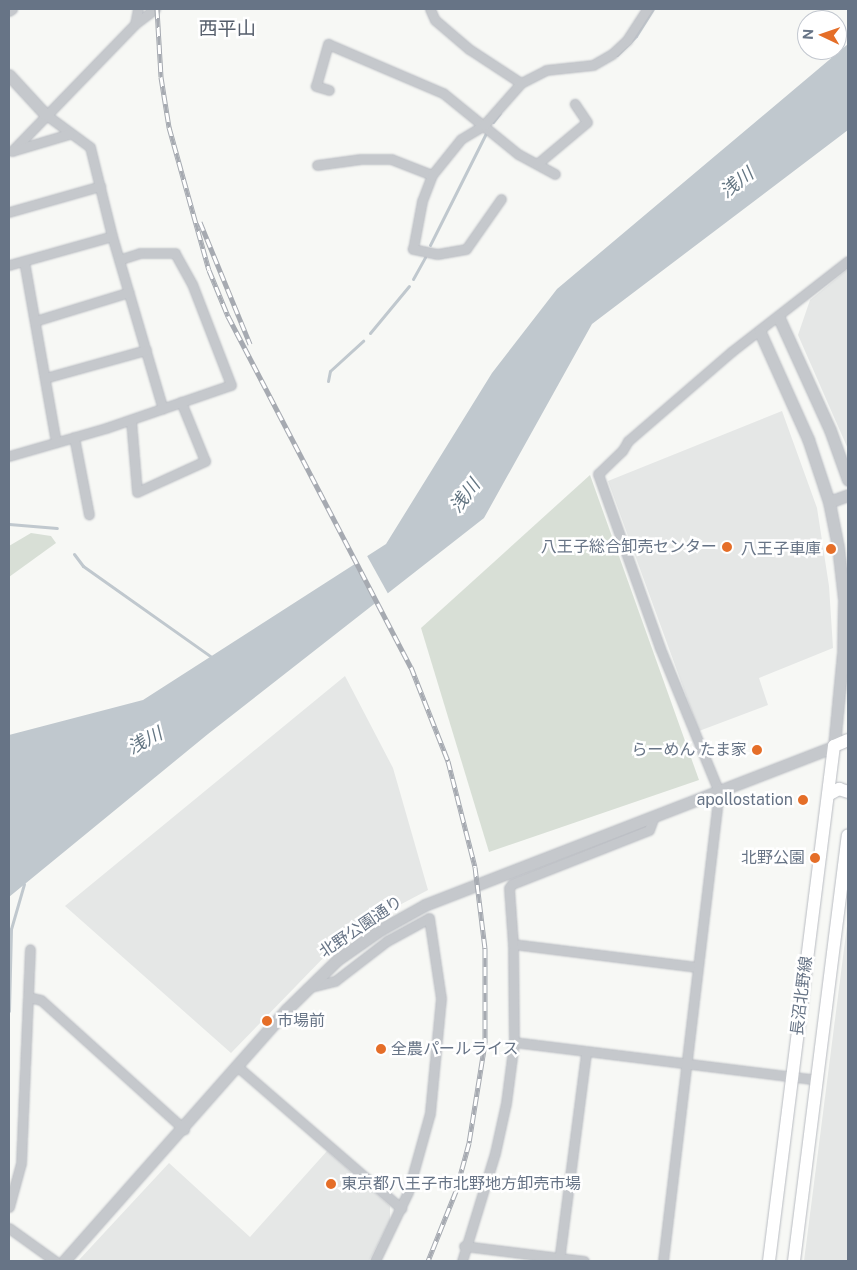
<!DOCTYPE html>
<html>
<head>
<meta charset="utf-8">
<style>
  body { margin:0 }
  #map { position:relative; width:857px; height:1270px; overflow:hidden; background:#f7f8f5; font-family:"Public Sans","Noto Sans JP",sans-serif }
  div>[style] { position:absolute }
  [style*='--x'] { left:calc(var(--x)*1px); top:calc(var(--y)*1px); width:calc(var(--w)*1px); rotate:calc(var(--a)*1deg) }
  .built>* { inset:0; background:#e5e7e6 }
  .green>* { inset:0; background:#d8dfd6 }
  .water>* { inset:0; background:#c0c8ce }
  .pier>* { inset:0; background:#f7f8f5; transform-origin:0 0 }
  .stream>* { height:3px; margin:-1.5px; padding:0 1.5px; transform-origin:1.5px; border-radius:1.5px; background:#c0c8ce }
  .roads { filter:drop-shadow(0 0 1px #b8bbc1) drop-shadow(0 0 1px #b8bbc1) }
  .minor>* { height:9px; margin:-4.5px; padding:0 4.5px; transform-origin:4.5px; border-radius:4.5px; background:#c5c8cc }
  .tertiary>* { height:11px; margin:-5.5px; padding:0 5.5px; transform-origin:5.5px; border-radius:5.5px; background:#c5c8cc }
  .secondary>* { height:12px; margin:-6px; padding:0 6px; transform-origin:6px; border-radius:6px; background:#fff }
  .rail>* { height:5px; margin-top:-2.5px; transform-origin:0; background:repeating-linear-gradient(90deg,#fff 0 9px,#a6aab1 0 18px); box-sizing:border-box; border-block:1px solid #a6aab1 }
  .dots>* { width:14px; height:14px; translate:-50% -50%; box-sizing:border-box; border:2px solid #fff; border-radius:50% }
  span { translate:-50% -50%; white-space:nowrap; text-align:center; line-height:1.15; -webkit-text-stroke:5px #fff; paint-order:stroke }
  .poi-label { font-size:16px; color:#677486 }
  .right { translate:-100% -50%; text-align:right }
  .left { translate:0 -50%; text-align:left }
  .street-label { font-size:16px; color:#677486 }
  .water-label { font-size:18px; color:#637582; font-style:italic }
  .quarter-label { font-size:19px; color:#555e6b }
  .frame { position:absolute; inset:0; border:10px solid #677486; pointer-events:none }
  .north { position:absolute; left:797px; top:10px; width:50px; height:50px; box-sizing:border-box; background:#fff; border:1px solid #c2c7cf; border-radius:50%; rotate:273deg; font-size:14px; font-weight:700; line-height:20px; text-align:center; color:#677486 }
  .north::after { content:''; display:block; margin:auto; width:18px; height:22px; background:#e56e28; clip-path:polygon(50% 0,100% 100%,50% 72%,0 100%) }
</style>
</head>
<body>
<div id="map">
  <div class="built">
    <div style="clip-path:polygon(848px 269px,848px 449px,798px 335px,810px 300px)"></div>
    <div style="clip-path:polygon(782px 411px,817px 508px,829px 586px,833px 648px,759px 678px,768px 705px,699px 731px,608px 481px)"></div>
    <div style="clip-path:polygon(345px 676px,393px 768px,428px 890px,373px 919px,329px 952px,231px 1053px,65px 906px)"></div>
    <div style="clip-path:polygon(848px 918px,848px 1261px,804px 1261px)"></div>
    <div style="clip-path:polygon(327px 1151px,390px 1206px,390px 1220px,369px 1261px,78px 1261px,169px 1163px,250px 1237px)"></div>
  </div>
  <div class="green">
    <div style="clip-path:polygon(590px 475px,699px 780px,489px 852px,421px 628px)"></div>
    <div style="clip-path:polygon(31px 533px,51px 536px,56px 543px,9px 577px,9px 546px)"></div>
  </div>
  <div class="water">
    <div style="clip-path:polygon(848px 44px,848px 130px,592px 324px,484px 518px,208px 734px,9px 897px,9px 735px,143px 700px,386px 544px,492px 373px,557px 289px)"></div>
  </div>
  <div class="pier">
    <div style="left:366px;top:554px;width:48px;height:15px;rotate:61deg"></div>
  </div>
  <div class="stream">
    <div style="--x:617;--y:55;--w:27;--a:-45"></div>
    <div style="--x:636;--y:36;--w:32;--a:-58"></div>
    <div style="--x:493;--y:122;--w:11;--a:-52"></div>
    <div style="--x:430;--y:245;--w:125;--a:-63.4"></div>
    <div style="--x:413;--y:279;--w:25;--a:-61"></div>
    <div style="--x:370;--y:333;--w:61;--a:-50.3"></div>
    <div style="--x:328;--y:381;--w:10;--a:-79"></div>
    <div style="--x:330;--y:371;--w:45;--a:-42.3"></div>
    <div style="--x:9;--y:524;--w:48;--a:4.8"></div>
    <div style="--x:74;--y:554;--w:15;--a:53"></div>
    <div style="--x:83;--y:566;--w:159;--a:35.3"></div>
    <div style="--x:9;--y:1011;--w:82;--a:-88.6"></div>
    <div style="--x:11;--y:929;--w:47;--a:-73.9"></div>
  </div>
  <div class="roads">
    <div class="minor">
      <div style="--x:430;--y:9;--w:12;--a:66"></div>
      <div style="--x:435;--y:20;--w:45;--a:40.5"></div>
      <div style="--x:469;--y:49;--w:62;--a:33.2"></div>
      <div style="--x:9;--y:11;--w:4;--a:-34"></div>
      <div style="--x:135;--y:24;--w:25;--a:-37"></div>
      <div style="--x:329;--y:90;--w:14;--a:-163"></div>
      <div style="--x:316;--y:86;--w:44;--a:-74.1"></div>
      <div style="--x:328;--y:44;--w:125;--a:23.1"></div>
      <div style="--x:443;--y:93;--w:97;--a:39.1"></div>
      <div style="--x:518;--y:154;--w:42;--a:28.4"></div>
      <div style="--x:45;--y:114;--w:56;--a:36.3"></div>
      <div style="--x:90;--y:147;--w:92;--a:76.1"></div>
      <div style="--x:112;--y:236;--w:180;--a:73.6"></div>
      <div style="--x:12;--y:151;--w:177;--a:-45.9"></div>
      <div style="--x:135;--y:24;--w:15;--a:-79"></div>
      <div style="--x:12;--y:151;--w:59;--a:-16.6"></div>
      <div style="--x:537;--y:164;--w:65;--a:-40"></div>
      <div style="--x:587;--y:122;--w:22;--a:-124"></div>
      <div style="--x:317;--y:165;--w:44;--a:-7.8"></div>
      <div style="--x:361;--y:159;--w:30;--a:0"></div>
      <div style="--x:391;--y:159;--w:44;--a:21.3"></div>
      <div style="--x:501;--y:199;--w:61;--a:125"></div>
      <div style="--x:466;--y:249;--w:29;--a:170"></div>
      <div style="--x:437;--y:254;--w:25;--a:-168"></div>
      <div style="--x:413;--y:249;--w:49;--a:-79.4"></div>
      <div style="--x:422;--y:201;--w:28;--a:-69"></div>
      <div style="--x:432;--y:175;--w:46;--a:-51.1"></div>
      <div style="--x:461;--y:139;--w:27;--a:-31"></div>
      <div style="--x:484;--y:125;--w:56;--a:-48.6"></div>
      <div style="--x:521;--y:83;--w:28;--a:-27"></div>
      <div style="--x:546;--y:70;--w:47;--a:-6.1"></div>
      <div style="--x:593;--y:65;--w:22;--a:-30"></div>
      <div style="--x:612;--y:54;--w:21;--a:-43"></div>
      <div style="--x:627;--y:40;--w:37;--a:-57"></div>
      <div style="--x:9;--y:212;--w:95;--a:-15.9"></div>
      <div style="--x:24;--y:261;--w:184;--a:80"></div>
      <div style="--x:9;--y:265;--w:107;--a:-15.7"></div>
      <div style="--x:35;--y:321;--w:98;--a:-17.1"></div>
      <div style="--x:45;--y:378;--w:105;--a:-15.5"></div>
      <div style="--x:131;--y:420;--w:72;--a:85.2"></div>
      <div style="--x:137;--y:492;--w:75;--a:-24.5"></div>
      <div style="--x:205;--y:461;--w:64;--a:-112.1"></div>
      <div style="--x:74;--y:437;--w:79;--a:79.1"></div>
      <div style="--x:9;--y:456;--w:101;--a:-16.1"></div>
      <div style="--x:106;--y:428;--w:132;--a:-19"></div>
      <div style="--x:231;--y:385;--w:108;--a:-111.1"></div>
      <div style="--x:192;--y:284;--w:35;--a:-119"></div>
      <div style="--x:175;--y:253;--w:35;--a:180"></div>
      <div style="--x:140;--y:253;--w:22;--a:162"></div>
      <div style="--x:513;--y:944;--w:185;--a:7.1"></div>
      <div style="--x:307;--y:988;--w:29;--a:-14"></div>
      <div style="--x:335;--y:981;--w:66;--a:-37.6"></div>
      <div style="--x:387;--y:941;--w:48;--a:-28.7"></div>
      <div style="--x:429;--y:918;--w:81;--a:81.5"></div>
      <div style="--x:441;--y:998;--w:116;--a:95.5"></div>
      <div style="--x:430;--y:1113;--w:82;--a:105.6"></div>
      <div style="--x:408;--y:1192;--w:76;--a:115.6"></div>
      <div style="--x:28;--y:997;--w:13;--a:13"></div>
      <div style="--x:41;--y:1000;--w:193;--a:42.1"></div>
      <div style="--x:514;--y:1042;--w:306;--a:7.1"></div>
      <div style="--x:238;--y:1067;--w:216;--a:40.9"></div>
      <div style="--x:9;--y:1207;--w:46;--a:-74.7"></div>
      <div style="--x:21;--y:1163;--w:214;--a:-87.6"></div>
      <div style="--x:9;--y:1228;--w:57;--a:35.7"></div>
      <div style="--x:464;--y:1246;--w:121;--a:7.1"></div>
      <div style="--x:462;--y:1261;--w:113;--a:-73"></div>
      <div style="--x:495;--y:1153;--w:51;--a:-77.6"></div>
      <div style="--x:506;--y:1103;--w:62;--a:-82.5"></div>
      <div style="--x:514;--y:1042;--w:98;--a:-90.6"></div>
      <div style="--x:513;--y:944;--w:56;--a:-94.1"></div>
      <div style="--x:509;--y:888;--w:5;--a:-53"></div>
      <div style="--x:512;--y:884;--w:147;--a:-21.5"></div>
      <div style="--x:649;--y:830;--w:15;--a:-70"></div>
      <div style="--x:559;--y:1261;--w:211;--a:-82.6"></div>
      <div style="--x:663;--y:1261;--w:472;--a:-83.2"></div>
      <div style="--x:719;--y:792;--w:156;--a:-112.3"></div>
      <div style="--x:660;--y:648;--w:185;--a:-109.6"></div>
      <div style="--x:598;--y:474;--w:33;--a:-44"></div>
      <div style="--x:622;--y:451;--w:12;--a:-59"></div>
      <div style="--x:628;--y:441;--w:136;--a:-40.8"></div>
      <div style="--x:731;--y:352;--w:148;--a:-37.9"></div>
    </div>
    <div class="tertiary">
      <div style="--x:9;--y:75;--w:53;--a:47.3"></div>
      <div style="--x:779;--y:318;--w:123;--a:65.5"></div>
      <div style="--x:830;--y:430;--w:53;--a:70.2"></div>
      <div style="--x:829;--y:502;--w:20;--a:-20"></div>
      <div style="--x:64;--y:1261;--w:335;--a:-48.5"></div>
      <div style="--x:286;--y:1010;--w:71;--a:-44.4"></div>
      <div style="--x:337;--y:960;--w:52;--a:-34.9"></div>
      <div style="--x:380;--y:930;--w:51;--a:-29.1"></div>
      <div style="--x:425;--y:905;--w:439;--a:-21.2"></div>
      <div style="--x:834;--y:746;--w:93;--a:-84.5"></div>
      <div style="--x:843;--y:653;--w:54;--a:-88.9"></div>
      <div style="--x:844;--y:599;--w:52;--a:-96.6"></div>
      <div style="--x:838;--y:547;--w:46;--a:-101.3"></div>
      <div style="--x:829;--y:502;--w:66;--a:-108.4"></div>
      <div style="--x:808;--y:439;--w:117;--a:-114.2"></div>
    </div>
    <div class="secondary">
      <div style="--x:828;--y:795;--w:13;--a:-29"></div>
      <div style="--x:839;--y:789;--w:9;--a:18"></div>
      <div style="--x:769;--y:1261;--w:519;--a:-82.81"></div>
      <div style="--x:834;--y:746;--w:15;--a:-23"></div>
      <div style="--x:794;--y:1261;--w:429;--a:-82.8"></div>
    </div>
  </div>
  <div class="rail">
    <div style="--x:157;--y:9;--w:68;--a:86.6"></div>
    <div style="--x:161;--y:77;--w:51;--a:80.9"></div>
    <div style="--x:169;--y:127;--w:148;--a:74.4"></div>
    <div style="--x:209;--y:270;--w:50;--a:67.6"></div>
    <div style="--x:228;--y:316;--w:396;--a:62.5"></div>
    <div style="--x:411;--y:667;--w:101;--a:68.5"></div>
    <div style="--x:448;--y:761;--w:109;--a:75.7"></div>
    <div style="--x:475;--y:867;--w:82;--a:83"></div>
    <div style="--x:485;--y:948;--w:95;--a:90"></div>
    <div style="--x:485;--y:1043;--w:101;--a:99.1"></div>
    <div style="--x:469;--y:1143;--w:50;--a:105.2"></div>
    <div style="--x:456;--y:1191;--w:75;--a:111.8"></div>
    <div style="--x:200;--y:222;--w:132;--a:67.7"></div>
  </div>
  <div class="dots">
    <div style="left:727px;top:547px;background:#e56e28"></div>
    <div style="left:831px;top:549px;background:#e56e28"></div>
    <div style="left:757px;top:750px;background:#e56e28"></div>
    <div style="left:803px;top:800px;background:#e56e28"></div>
    <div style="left:815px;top:858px;background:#e56e28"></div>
    <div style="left:267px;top:1021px;background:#e56e28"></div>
    <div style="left:381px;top:1049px;background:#e56e28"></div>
    <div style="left:331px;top:1184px;background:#e56e28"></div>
  </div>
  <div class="poi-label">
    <span class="right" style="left:717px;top:547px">八王子総合卸売センター</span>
    <span class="right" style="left:821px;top:549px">八王子車庫</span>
    <span class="right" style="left:747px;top:750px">らーめん たま家</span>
    <span class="right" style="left:793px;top:800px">apollostation</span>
    <span class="right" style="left:805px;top:858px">北野公園</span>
    <span class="left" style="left:277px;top:1021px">市場前</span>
    <span class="left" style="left:391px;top:1049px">全農パールライス</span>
    <span class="left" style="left:341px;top:1184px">東京都八王子市北野地方卸売市場</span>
  </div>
  <div class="street-label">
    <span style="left:361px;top:927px;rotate:-34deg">北野公園通り</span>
    <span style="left:802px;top:996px;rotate:-83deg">長沼北野線</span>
  </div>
  <div class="water-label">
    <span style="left:737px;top:183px;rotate:-38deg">浅川</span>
    <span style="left:465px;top:496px;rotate:-52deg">浅川</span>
    <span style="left:145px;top:741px;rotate:-28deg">浅川</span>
  </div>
  <div class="quarter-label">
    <span style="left:227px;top:29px">西平山</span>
  </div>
  <div class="frame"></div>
  <div class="north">N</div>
</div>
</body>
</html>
